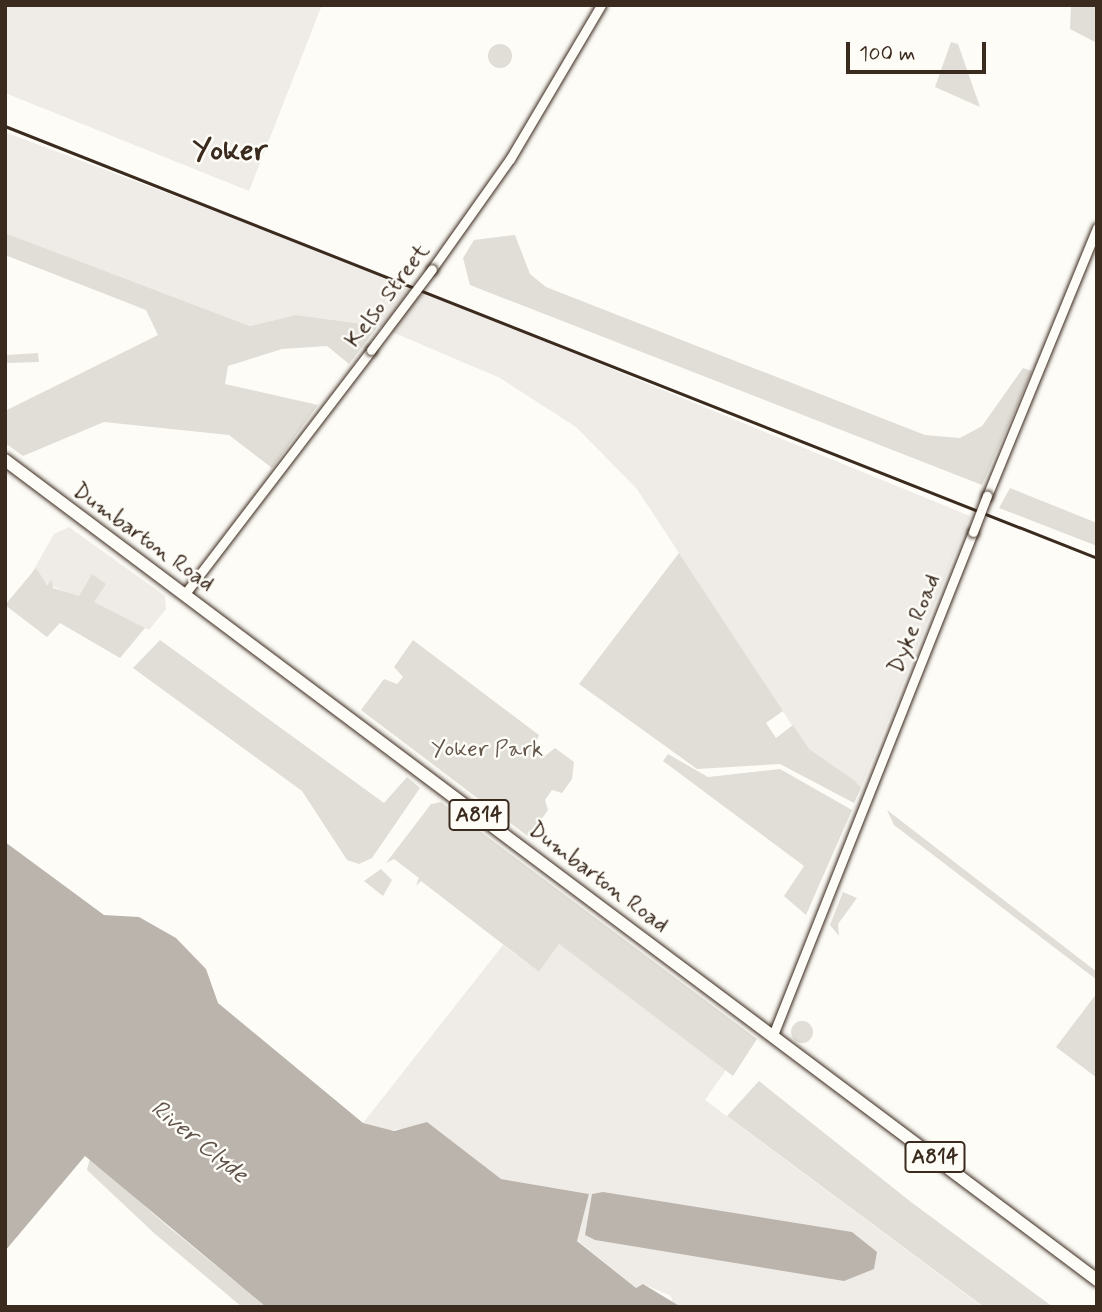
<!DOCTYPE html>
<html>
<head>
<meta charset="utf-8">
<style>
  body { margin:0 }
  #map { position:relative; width:1102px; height:1312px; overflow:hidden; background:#fdfcf7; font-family:Mynerve,sans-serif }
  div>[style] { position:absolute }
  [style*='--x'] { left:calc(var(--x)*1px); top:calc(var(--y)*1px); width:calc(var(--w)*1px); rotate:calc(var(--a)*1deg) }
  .built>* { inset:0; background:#efece7 }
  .green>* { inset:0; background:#e1ded7 }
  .round { border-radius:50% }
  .water>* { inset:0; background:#bbb4ad }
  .roads { filter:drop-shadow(0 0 2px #3b2a1e) drop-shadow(0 0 2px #3b2a1e) }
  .tertiary>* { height:9px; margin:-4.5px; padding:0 4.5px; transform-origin:4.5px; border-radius:4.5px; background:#fdfcf7 }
  .primary>* { height:12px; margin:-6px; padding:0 6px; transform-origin:6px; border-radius:6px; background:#fdfcf7 }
  .rail>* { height:2.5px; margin:-1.25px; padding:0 1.25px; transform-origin:1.25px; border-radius:1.25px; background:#3b2a1e }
  .bridges { filter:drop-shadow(0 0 2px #3b2a1e) drop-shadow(0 0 2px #3b2a1e) }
  .tertiary-bridge>* { height:9px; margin:-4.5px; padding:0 4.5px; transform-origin:4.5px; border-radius:4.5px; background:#fdfcf7 }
  span { translate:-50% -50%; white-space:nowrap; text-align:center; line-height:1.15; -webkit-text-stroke:5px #fdfcf7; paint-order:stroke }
  .shield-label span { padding:2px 5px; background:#fdfcf7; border:2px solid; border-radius:5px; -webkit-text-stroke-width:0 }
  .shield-label { font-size:21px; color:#3b2a1e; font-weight:700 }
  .street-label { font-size:23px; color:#3b2a1e }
  .park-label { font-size:23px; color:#64574c }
  .water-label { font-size:24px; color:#615349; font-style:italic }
  .district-label { font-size:30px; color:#3b2a1e; font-weight:700 }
  .frame { position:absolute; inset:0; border:7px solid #3b2a1e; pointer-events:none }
  .scale { position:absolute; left:846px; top:42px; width:140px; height:32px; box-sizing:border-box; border:4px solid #3b2a1e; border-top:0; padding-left:9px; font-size:21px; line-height:24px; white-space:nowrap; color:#3b2a1e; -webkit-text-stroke:5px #fdfcf7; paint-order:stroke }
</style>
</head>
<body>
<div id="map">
  <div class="built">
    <div style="clip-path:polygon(5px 5px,322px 5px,249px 191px,5px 93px)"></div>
    <div style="clip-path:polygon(5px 132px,368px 269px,970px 516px,861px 788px,807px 748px,637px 489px,576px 427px,500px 378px,378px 326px,296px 315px,250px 326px,5px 233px)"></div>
    <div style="clip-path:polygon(69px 527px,165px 596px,166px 609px,149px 630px,30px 576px,54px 534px)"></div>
    <div style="clip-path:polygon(559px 944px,726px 1070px,705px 1100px,983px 1307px,673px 1305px,671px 1296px,643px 1284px,636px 1288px,577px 1240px,589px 1194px,501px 1179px,421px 1125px,387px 1131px,363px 1123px,503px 945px,539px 972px)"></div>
  </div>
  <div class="green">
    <div style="clip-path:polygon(1071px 5px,1097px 5px,1097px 43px,1070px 29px)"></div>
    <div style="clip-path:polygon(951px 42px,958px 44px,980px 107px,935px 87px)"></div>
    <div class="round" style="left:488px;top:44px;width:24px;height:24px"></div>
    <div style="clip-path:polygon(5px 233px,250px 326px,296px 315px,378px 326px,349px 364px,327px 346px,282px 349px,228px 366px,225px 384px,318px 405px,272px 468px,229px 435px,104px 422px,23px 456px,5px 443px,5px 411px,158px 335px,146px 310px,5px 255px)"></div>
    <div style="clip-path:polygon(515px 235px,530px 274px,546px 287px,925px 435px,960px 438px,982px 426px,1023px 368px,1032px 371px,982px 485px,470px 285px,463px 258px,474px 240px)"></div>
    <div style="clip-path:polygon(38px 353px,39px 362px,6px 363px,7px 355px)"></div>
    <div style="clip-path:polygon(1010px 488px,1097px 523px,1097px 546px,999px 508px)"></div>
    <div style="clip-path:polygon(679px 553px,783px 711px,766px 723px,776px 738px,793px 725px,809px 749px,855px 781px,861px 788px,854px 803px,780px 764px,697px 769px,579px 684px)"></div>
    <div style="clip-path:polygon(36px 568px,47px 585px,52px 580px,53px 588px,79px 596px,92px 574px,106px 584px,94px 602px,145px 628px,120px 658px,60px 623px,47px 637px,5px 605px)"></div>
    <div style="clip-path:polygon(160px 640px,384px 803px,407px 777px,420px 788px,372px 858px,359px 864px,347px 860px,302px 791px,133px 668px)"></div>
    <div style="clip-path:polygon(413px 640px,539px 735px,535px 747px,545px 756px,555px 748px,574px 762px,572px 779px,562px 793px,552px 790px,545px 800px,548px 810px,529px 837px,361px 710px,384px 679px,397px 684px,403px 677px,394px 667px)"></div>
    <div style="clip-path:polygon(668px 754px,708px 777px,780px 769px,852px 810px,806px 915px,784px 896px,804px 866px,663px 761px)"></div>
    <div style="clip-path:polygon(441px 802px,757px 1039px,733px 1076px,559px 944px,539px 972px,421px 881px,416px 886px,419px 878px,394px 859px,386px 863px,431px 804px)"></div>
    <div style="clip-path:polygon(887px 810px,1097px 972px,1097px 980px,894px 825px)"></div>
    <div style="clip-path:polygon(381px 869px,392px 880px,383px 896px,364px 881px)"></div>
    <div style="clip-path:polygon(843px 892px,857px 898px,838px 924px,839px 936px,830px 925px)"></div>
    <div style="clip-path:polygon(1097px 993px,1097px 1078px,1056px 1047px)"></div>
    <div class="round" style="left:791px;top:1021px;width:22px;height:22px"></div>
    <div style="clip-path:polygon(759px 1081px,911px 1202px,1053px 1307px,984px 1307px,727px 1116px)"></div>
    <div style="clip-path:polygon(90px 1158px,165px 1224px,266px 1307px,242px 1307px,154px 1233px,87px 1170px)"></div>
  </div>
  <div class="water">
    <div style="clip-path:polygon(5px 842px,104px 915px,139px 917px,176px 938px,206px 969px,218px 1003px,363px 1123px,394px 1131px,427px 1122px,501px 1179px,589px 1194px,577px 1241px,636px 1288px,643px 1284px,681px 1307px,266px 1307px,85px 1156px,5px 1251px)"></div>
    <div style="clip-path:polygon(603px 1192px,852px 1232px,877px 1252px,874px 1269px,844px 1281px,595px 1240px,585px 1235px,592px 1194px)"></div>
  </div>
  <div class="roads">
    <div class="tertiary">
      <div style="--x:432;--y:269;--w:135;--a:-54.7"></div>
      <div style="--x:510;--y:159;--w:179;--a:-59.4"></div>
      <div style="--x:987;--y:496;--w:290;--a:-67.7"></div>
      <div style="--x:184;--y:595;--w:308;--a:-52.6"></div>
      <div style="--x:773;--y:1035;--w:541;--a:-68.32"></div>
    </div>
    <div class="primary">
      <div style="--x:5;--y:460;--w:1366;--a:36.9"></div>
    </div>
  </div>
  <div class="rail">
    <div style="--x:5;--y:126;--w:1174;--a:21.58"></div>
  </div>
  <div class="bridges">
    <div class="tertiary-bridge">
      <div style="--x:371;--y:350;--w:101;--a:-53"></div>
      <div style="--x:973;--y:532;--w:39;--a:-69"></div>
    </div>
  </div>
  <div class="shield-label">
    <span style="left:479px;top:815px">A814</span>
    <span style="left:935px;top:1157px">A814</span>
  </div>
  <div class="street-label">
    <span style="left:388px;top:296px;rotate:-53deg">Kelso Street</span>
    <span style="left:143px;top:538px;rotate:36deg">Dumbarton Road</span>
    <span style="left:915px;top:624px;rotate:-68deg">Dyke Road</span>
    <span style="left:598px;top:878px;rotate:37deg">Dumbarton Road</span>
  </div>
  <div class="park-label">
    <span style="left:487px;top:750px">Yoker Park</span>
  </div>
  <div class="water-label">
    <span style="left:199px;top:1142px;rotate:39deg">River Clyde</span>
  </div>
  <div class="district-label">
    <span style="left:230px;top:151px">Yoker</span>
  </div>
  <div class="frame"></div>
  <div class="scale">100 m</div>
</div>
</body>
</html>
